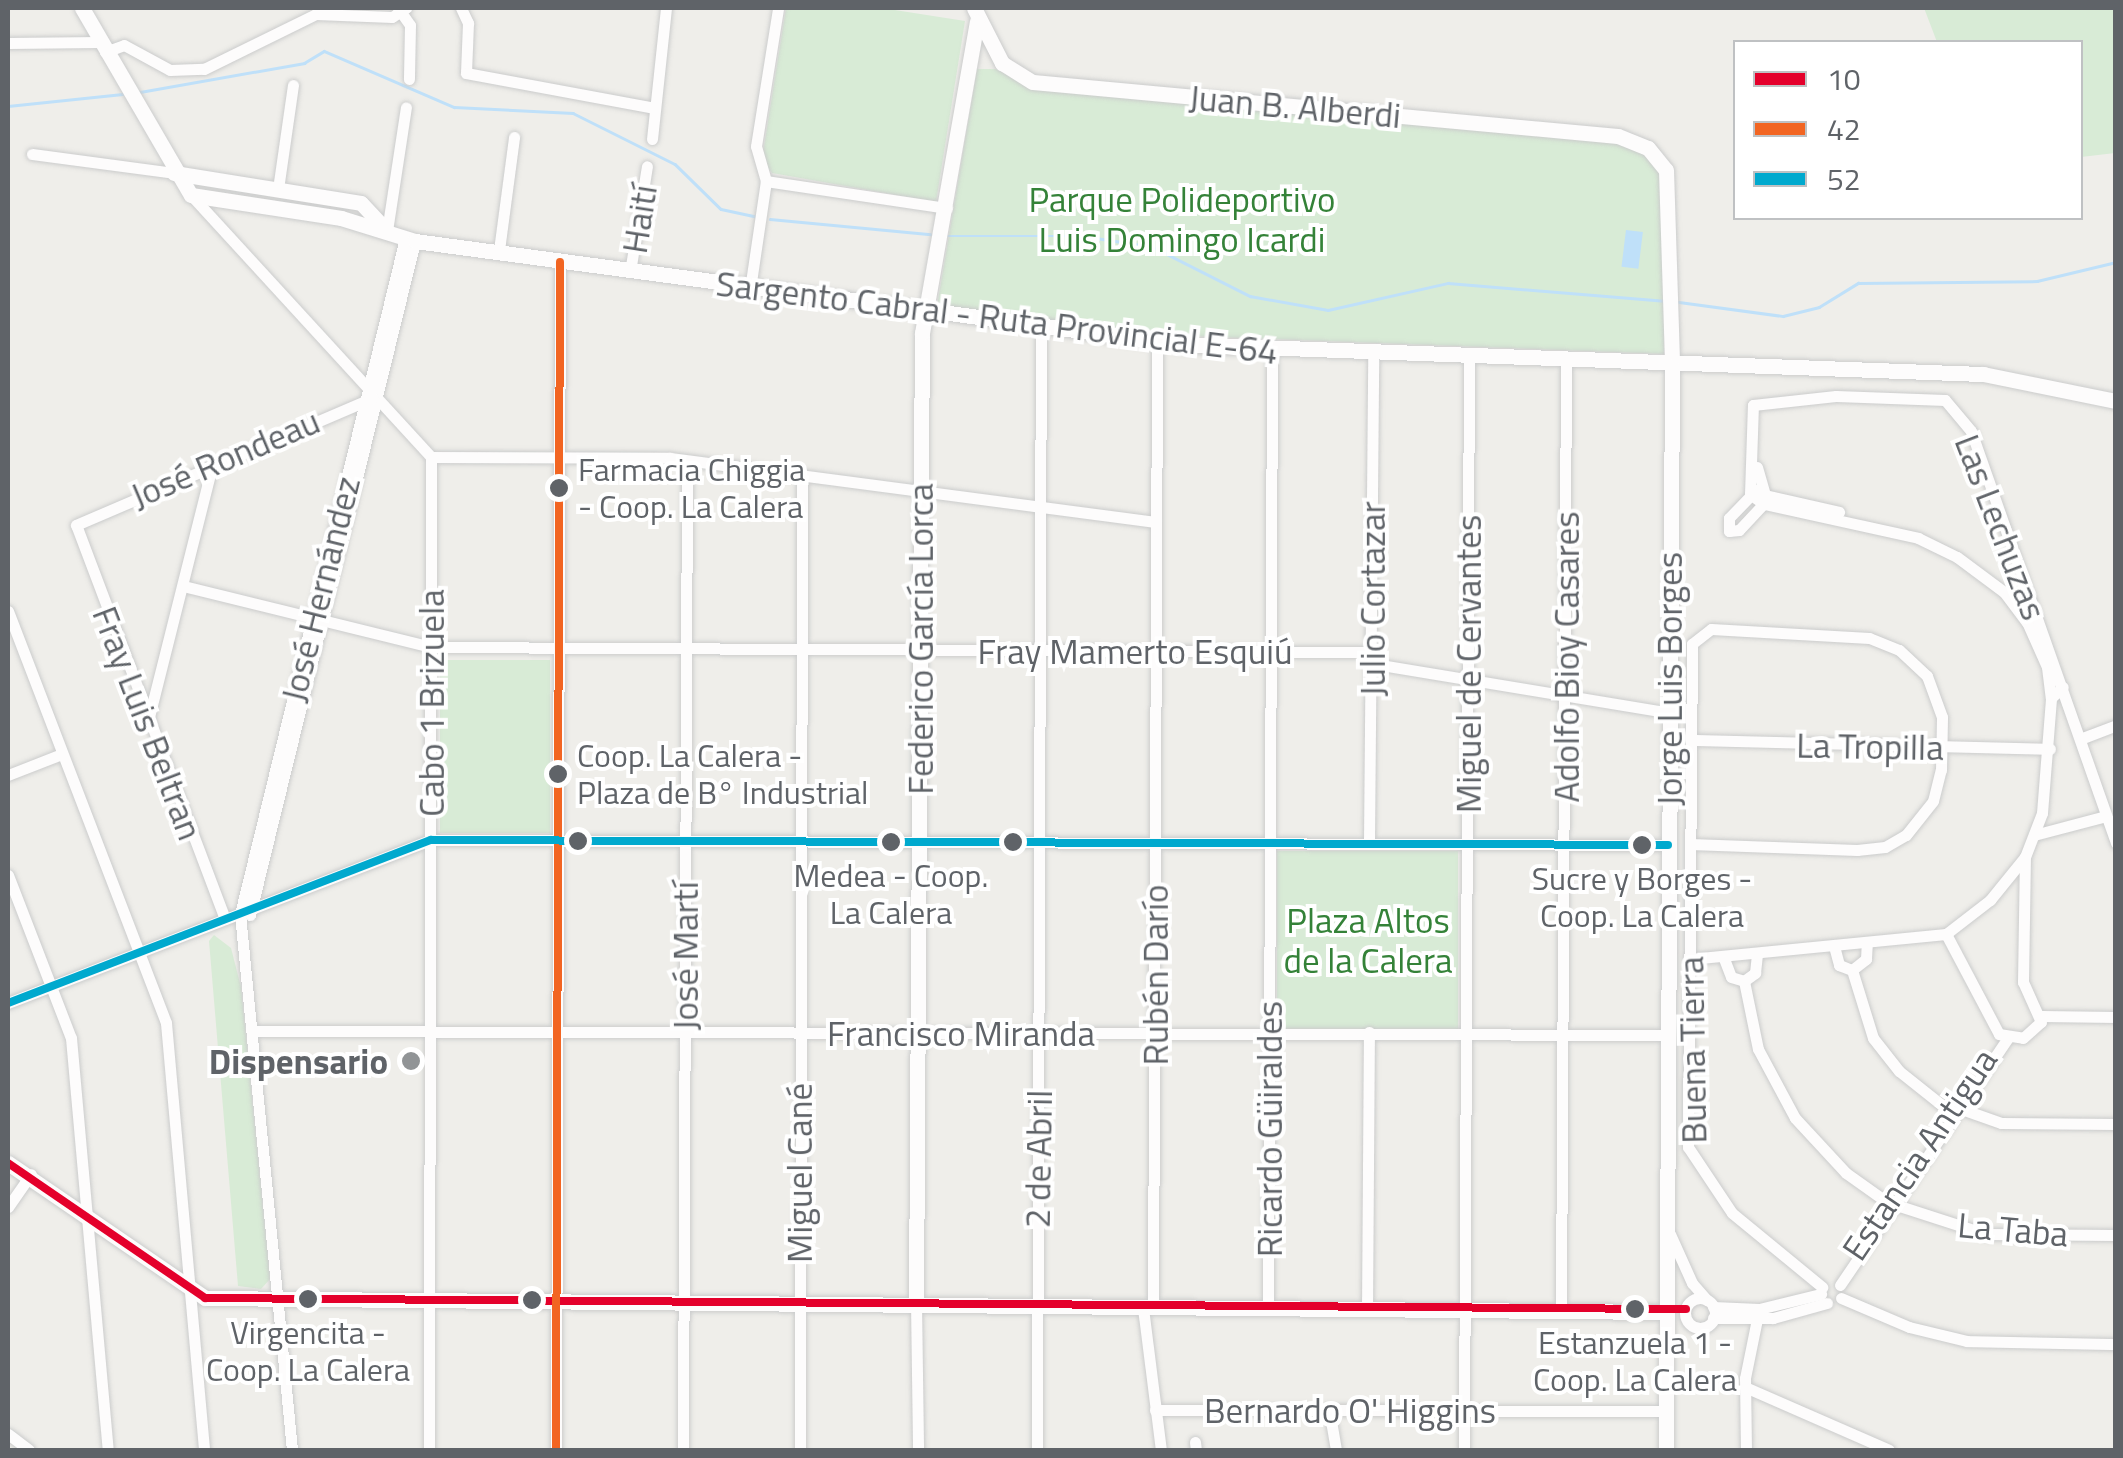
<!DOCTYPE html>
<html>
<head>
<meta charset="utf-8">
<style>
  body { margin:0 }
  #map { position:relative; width:2123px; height:1458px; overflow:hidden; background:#efeeea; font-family:"Titillium Web",sans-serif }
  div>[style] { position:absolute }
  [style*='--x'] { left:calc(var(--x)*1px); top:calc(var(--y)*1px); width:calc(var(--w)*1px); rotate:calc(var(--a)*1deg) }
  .green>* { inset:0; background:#d8ebd6; transform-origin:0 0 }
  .water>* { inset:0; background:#bfe0f9; transform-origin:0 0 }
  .stream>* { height:2.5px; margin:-1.25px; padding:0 1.25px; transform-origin:1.25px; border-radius:1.25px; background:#bfe0f9 }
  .roads { filter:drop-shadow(0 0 2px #cbcccc) drop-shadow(0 0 2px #cbcccc) }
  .minor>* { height:11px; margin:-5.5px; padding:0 5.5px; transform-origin:5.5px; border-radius:5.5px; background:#fdfcfc }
  .minor>.ring { margin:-5.5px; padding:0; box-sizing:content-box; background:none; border:11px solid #fdfcfc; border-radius:50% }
  .tertiary>* { height:15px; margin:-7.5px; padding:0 7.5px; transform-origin:7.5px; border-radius:7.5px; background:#fdfcfc }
  .bus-1>* { height:8px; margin:-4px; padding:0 4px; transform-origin:4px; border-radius:4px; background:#e4002b }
  .bus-2>* { height:8px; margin:-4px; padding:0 4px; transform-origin:4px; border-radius:4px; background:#f26522 }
  .bus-3>* { height:8px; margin:-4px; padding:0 4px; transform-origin:4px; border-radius:4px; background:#00a9ce }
  .dots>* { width:28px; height:28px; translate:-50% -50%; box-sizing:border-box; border:5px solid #fff; border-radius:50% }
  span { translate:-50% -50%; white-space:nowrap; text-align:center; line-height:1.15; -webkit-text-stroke:8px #fff; paint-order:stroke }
  .bus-label { font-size:32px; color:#5f6368 }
  .left { translate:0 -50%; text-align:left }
  .street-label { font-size:35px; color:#5f6368 }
  .park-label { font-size:35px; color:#348238 }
  .poi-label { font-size:35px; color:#5f6368; font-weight:700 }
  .right { translate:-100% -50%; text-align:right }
  .frame { position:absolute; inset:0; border:10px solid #5f6368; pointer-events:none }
  .legend { position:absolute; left:1733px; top:40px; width:350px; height:180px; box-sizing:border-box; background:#fff; border:2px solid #bfc1c3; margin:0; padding:12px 18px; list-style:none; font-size:30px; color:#5f6368 }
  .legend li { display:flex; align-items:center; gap:20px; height:50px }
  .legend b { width:50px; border:2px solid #bfc1c3 }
</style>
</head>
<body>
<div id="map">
  <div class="green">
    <div style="clip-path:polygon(786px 8px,882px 8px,965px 21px,936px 202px,772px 173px,762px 159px)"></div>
    <div style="clip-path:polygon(1924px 8px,2115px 8px,2115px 153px,2081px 157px,2080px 42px,1937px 42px)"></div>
    <div style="clip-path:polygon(977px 69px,996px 69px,1033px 89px,1617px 140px,1657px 159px,1666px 197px,1664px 354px,1163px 335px,937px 306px)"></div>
    <div style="left:440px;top:660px;width:110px;height:173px"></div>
    <div style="left:1277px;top:851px;width:181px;height:178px"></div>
    <div style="clip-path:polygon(214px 935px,231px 948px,241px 987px,270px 1279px,261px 1289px,238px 1286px,209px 941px)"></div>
  </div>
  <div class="water">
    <div style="left:1626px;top:230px;width:17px;height:37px;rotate:7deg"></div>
  </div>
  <div class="stream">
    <div style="--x:140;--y:92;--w:167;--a:-10"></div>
    <div style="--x:304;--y:63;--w:23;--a:-31"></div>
    <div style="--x:324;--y:51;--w:142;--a:23.3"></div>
    <div style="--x:454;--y:107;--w:119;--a:2.9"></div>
    <div style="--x:573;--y:113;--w:114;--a:26.6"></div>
    <div style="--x:675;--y:164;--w:64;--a:44.4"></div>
    <div style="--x:721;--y:209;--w:34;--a:12"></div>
    <div style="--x:8;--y:106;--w:115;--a:-6"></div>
    <div style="--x:770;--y:219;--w:161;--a:5.4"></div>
    <div style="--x:947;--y:236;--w:136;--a:0"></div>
    <div style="--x:1083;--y:236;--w:71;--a:8.9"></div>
    <div style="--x:1153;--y:247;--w:109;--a:26.8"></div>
    <div style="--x:1250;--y:296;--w:79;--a:10.2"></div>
    <div style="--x:1328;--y:310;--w:123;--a:-12.7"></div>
    <div style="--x:1448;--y:283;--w:219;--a:4.7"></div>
    <div style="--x:1679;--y:302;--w:105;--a:7.7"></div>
    <div style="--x:1783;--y:316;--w:37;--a:-14"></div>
    <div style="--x:1819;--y:307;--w:46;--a:-31.6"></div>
    <div style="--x:1858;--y:283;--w:179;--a:-0.6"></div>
    <div style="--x:2037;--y:281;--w:81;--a:-13.5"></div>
  </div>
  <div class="roads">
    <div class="minor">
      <div style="--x:398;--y:8;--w:21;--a:55"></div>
      <div style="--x:410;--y:25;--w:54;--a:91.1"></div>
      <div style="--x:461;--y:8;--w:17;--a:65"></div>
      <div style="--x:468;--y:23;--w:50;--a:92.3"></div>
      <div style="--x:466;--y:73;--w:192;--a:10.5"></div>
      <div style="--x:8;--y:43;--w:91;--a:-0.6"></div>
      <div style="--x:105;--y:52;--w:20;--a:-20"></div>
      <div style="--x:124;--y:45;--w:52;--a:28.5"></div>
      <div style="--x:170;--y:70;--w:34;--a:-2"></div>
      <div style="--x:204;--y:69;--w:125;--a:-26.2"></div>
      <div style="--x:316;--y:14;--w:76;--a:2.3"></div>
      <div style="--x:392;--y:17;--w:17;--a:-33"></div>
      <div style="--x:652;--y:139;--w:132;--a:-83.9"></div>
      <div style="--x:32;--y:154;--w:143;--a:7.6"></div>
      <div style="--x:766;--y:181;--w:183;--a:8.5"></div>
      <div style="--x:278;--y:189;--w:105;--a:-81.8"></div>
      <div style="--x:191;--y:195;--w:355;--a:47.5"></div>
      <div style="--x:431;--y:457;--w:993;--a:90.12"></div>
      <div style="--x:387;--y:231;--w:125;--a:-81.3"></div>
      <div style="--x:499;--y:250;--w:114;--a:-82.4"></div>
      <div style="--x:630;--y:272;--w:107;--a:-80.9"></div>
      <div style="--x:750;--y:289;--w:109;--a:-81.6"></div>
      <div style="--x:766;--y:181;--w:36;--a:-106"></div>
      <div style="--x:756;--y:146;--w:140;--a:-80.9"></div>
      <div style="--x:431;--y:457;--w:239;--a:0.2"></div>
      <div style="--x:670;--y:458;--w:490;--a:7.5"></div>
      <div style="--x:1757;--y:467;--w:29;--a:74"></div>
      <div style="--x:1765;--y:495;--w:76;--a:12.9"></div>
      <div style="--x:1756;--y:490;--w:39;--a:134"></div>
      <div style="--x:1729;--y:518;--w:13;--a:90"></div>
      <div style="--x:1729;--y:531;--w:10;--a:-6"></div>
      <div style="--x:1739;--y:530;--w:42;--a:-46.9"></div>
      <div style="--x:1750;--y:494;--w:89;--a:-88.1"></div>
      <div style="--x:1753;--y:405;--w:83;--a:-6.2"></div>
      <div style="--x:1836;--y:396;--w:109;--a:2.1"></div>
      <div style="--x:1945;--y:400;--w:40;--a:50"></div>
      <div style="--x:1971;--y:431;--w:437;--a:70.6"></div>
      <div style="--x:1750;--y:494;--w:17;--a:36"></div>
      <div style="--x:1764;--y:504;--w:158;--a:12.4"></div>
      <div style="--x:1918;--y:538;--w:43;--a:26"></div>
      <div style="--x:1957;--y:557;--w:59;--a:36.7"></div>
      <div style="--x:2004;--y:592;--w:38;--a:53"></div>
      <div style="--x:2027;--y:622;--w:49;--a:66"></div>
      <div style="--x:2047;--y:667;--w:31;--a:83"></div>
      <div style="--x:183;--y:586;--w:256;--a:13.8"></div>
      <div style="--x:432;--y:647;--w:942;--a:0.3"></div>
      <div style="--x:8;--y:611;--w:441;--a:69"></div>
      <div style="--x:166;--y:1023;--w:429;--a:84.9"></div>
      <div style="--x:1375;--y:664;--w:300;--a:9.4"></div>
      <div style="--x:148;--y:721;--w:266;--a:-75.9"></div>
      <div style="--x:2080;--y:739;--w:39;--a:-21"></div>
      <div style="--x:1691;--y:740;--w:359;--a:1.4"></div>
      <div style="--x:8;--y:775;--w:58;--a:-21.3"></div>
      <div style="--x:2034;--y:835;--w:74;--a:-14.8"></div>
      <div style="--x:1369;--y:842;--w:487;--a:-89.5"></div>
      <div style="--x:1690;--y:844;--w:167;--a:2.1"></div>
      <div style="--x:1857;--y:850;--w:28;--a:-6"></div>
      <div style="--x:1885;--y:847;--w:24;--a:-30"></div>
      <div style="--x:1906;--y:835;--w:43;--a:-51.5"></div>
      <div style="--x:1933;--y:801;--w:32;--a:-76"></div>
      <div style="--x:1941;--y:770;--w:53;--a:-88.9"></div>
      <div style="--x:1942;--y:717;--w:44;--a:-110.1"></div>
      <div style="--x:1927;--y:676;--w:38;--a:-137"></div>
      <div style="--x:1899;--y:650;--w:32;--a:-158"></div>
      <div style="--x:1869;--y:638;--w:158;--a:-176.7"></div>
      <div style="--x:1711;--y:629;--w:24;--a:142"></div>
      <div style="--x:1692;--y:644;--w:503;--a:90.46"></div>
      <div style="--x:1688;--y:1147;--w:79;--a:56.3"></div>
      <div style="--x:1732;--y:1213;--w:117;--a:39.4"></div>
      <div style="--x:8;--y:875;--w:175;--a:68.9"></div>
      <div style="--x:71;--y:1038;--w:414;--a:84.9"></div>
      <div style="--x:250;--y:915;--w:694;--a:-76.24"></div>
      <div style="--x:225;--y:919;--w:421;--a:-110.7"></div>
      <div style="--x:76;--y:525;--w:323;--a:-23.2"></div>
      <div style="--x:1946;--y:934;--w:113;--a:62.1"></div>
      <div style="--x:1834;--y:946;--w:20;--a:75"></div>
      <div style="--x:1839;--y:965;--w:14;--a:21"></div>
      <div style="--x:1852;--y:970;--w:18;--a:-38"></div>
      <div style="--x:1866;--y:959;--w:17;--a:-87"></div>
      <div style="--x:1723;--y:956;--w:22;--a:69"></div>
      <div style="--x:1731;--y:977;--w:14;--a:17"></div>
      <div style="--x:1744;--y:981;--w:14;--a:-36"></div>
      <div style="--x:1755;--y:973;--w:19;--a:-84"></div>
      <div style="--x:1690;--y:959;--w:257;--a:-5.6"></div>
      <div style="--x:1946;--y:934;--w:56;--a:-37.7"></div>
      <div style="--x:1990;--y:900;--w:55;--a:-50.9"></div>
      <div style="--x:1852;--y:970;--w:71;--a:72.8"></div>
      <div style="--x:1873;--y:1038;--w:42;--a:51.8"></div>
      <div style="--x:1899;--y:1071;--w:69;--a:38.5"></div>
      <div style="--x:1744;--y:981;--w:69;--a:78.4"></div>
      <div style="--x:1758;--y:1049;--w:78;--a:61.8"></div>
      <div style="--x:1795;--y:1118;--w:75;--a:47.2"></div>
      <div style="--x:1846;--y:1173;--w:50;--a:35.3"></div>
      <div style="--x:1887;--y:1202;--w:104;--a:17.9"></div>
      <div style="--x:1986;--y:1234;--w:130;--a:0.4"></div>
      <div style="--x:8;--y:1003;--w:453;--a:-21.1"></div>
      <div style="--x:431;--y:840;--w:1237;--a:0.23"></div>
      <div style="--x:2041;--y:1016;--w:75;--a:0.8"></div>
      <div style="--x:254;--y:1031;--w:1414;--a:0.16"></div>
      <div style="--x:1999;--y:1034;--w:24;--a:9"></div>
      <div style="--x:2023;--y:1038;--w:24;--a:-42"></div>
      <div style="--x:2041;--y:1022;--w:44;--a:-114.2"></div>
      <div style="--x:2023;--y:982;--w:125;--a:-89.1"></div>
      <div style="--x:2025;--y:857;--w:47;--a:-68.9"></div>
      <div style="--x:2042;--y:813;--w:115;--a:-85.5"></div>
      <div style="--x:2051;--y:698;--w:16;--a:-43"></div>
      <div style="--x:1953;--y:1106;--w:51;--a:19.5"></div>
      <div style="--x:2001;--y:1123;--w:115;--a:0.5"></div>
      <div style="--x:8;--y:1207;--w:40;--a:-55.1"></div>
      <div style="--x:1670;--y:1234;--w:54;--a:65.8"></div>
      <div style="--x:1692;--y:1283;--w:23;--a:49"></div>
      <div style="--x:1840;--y:1285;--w:299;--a:-55.8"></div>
      <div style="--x:1841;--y:1298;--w:74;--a:23.1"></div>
      <div style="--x:1909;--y:1327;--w:60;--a:13.6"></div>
      <div style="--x:1967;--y:1341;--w:149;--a:1.2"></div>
      <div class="ring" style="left:1685px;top:1298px;width:19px;height:19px"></div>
      <div style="--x:916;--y:1302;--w:148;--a:89.2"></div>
      <div style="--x:1713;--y:1307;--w:46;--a:2.5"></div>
      <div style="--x:1759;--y:1309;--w:64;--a:-13.6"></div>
      <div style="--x:1143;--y:1308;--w:143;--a:82.8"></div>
      <div style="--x:1153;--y:1309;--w:967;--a:-89.76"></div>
      <div style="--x:1268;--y:1309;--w:959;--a:-89.76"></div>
      <div style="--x:1367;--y:1310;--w:278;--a:-89.6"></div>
      <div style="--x:1561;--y:1311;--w:948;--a:-89.7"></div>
      <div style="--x:1713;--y:1318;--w:60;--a:0"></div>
      <div style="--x:1773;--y:1318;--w:56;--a:-15.5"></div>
      <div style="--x:1745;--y:1387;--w:157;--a:23.6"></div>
      <div style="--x:1329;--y:1409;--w:42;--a:80.3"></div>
      <div style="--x:1155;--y:1410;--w:511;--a:0.11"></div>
      <div style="--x:8;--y:1434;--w:26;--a:37"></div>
      <div style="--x:1195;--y:1442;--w:8;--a:83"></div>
      <div style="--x:292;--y:1450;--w:539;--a:-95.54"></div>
      <div style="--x:240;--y:914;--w:696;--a:-76.28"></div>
      <div style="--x:556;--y:1450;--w:1188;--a:-89.81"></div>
      <div style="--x:683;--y:1450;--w:989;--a:-89.77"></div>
      <div style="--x:800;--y:1450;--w:975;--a:-89.88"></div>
      <div style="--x:1037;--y:1450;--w:1122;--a:-89.8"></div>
      <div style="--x:1464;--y:1450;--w:1092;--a:-89.74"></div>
      <div style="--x:1746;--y:1450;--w:72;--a:-90.8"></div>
      <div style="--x:1745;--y:1378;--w:70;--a:-78.5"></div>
    </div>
    <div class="tertiary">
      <div style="--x:82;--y:8;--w:216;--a:59.8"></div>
      <div style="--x:191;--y:195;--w:152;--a:8.7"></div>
      <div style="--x:341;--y:218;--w:77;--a:17.3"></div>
      <div style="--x:415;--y:241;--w:771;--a:7.68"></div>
      <div style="--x:1179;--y:344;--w:805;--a:2.14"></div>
      <div style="--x:1983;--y:374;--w:136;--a:11.5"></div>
      <div style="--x:974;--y:8;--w:62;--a:63"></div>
      <div style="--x:1002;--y:63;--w:36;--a:32"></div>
      <div style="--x:1033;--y:82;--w:587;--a:5.27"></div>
      <div style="--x:1618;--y:136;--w:32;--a:22"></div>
      <div style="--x:1648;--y:148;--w:28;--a:51"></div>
      <div style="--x:1666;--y:170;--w:196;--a:88.2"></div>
      <div style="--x:1672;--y:366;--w:1084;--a:90.32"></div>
      <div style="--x:174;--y:173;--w:189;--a:9.1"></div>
      <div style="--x:361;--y:203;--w:38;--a:47"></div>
      <div style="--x:8;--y:1163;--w:239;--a:34.4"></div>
      <div style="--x:205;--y:1298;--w:1462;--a:0.55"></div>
      <div style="--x:916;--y:1302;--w:969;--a:-89.65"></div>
      <div style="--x:922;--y:333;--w:316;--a:-80"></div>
    </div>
  </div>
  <div class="bus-1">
    <div style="--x:8;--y:1163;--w:239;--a:34.4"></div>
    <div style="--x:205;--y:1298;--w:1481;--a:0.43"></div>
  </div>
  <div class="bus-2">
    <div style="--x:556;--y:1450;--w:1188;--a:-89.81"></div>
  </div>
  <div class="bus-3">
    <div style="--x:8;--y:1003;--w:453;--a:-21.1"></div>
    <div style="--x:431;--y:840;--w:1237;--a:0.23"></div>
  </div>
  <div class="dots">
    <div style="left:559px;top:488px;background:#5f6368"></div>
    <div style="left:558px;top:774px;background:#5f6368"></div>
    <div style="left:578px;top:841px;background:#5f6368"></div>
    <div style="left:891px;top:842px;background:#5f6368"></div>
    <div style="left:1013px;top:842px;background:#5f6368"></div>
    <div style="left:1642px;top:845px;background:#5f6368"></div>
    <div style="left:411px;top:1061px;background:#919496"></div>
    <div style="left:308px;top:1299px;background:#5f6368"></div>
    <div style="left:532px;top:1300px;background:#5f6368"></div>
    <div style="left:1635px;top:1309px;background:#5f6368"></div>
  </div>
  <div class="bus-label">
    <span class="left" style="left:578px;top:488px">Farmacia Chiggia<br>- Coop. La Calera</span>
    <span class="left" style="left:577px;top:774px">Coop. La Calera -<br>Plaza de B° Industrial</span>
    <span style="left:891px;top:894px">Medea - Coop.<br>La Calera</span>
    <span style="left:1642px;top:897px">Sucre y Borges -<br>Coop. La Calera</span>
    <span style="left:308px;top:1351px">Virgencita -<br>Coop. La Calera</span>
    <span style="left:1635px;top:1361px">Estanzuela 1 -<br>Coop. La Calera</span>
  </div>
  <div class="street-label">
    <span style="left:1295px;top:106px;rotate:5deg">Juan B. Alberdi</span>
    <span style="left:639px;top:219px;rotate:-81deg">Haití</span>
    <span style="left:997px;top:317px;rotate:7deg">Sargento Cabral - Ruta Provincial E-64</span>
    <span style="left:225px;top:458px;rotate:-23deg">José Rondeau</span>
    <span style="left:2001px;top:527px;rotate:69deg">Las Lechuzas</span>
    <span style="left:320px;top:589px;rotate:-76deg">José Hernández</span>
    <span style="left:1372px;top:599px;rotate:-90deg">Julio Cortazar</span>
    <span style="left:920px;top:639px;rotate:-90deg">Federico García Lorca</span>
    <span style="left:1135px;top:651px">Fray Mamerto Esquiú</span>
    <span style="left:1566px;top:657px;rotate:-90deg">Adolfo Bioy Casares</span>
    <span style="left:1468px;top:664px;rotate:-90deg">Miguel de Cervantes</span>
    <span style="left:1669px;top:679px;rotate:-90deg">Jorge Luis Borges</span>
    <span style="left:431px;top:703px;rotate:-90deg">Cabo 1 Brizuela</span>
    <span style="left:148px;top:723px;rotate:69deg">Fray Luis Beltran</span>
    <span style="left:1870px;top:746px;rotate:1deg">La Tropilla</span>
    <span style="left:685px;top:956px;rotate:-90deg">José Martí</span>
    <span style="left:1155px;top:975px;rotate:-90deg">Rubén Darío</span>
    <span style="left:961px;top:1033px">Francisco Miranda</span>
    <span style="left:1692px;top:1050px;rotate:-91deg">Buena Tierra</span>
    <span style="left:1269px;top:1129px;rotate:-90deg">Ricardo Güiraldes</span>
    <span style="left:1919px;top:1154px;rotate:-56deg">Estancia Antigua</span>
    <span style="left:1038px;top:1159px;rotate:-89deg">2 de Abril</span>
    <span style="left:799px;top:1173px;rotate:-90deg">Miguel Cané</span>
    <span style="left:2013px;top:1229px;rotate:5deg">La Taba</span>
    <span style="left:1350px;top:1410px">Bernardo O' Higgins</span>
  </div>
  <div class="park-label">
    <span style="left:1182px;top:219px">Parque Polideportivo<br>Luis Domingo Icardi</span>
    <span style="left:1368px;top:940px">Plaza Altos<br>de la Calera</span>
  </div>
  <div class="poi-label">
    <span class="right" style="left:388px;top:1061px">Dispensario</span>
  </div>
  <div class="frame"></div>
  <ul class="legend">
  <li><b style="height:12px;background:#e4002b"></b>10</li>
  <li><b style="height:12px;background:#f26522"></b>42</li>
  <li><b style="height:12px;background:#00a9ce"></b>52</li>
  </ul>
</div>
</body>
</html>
